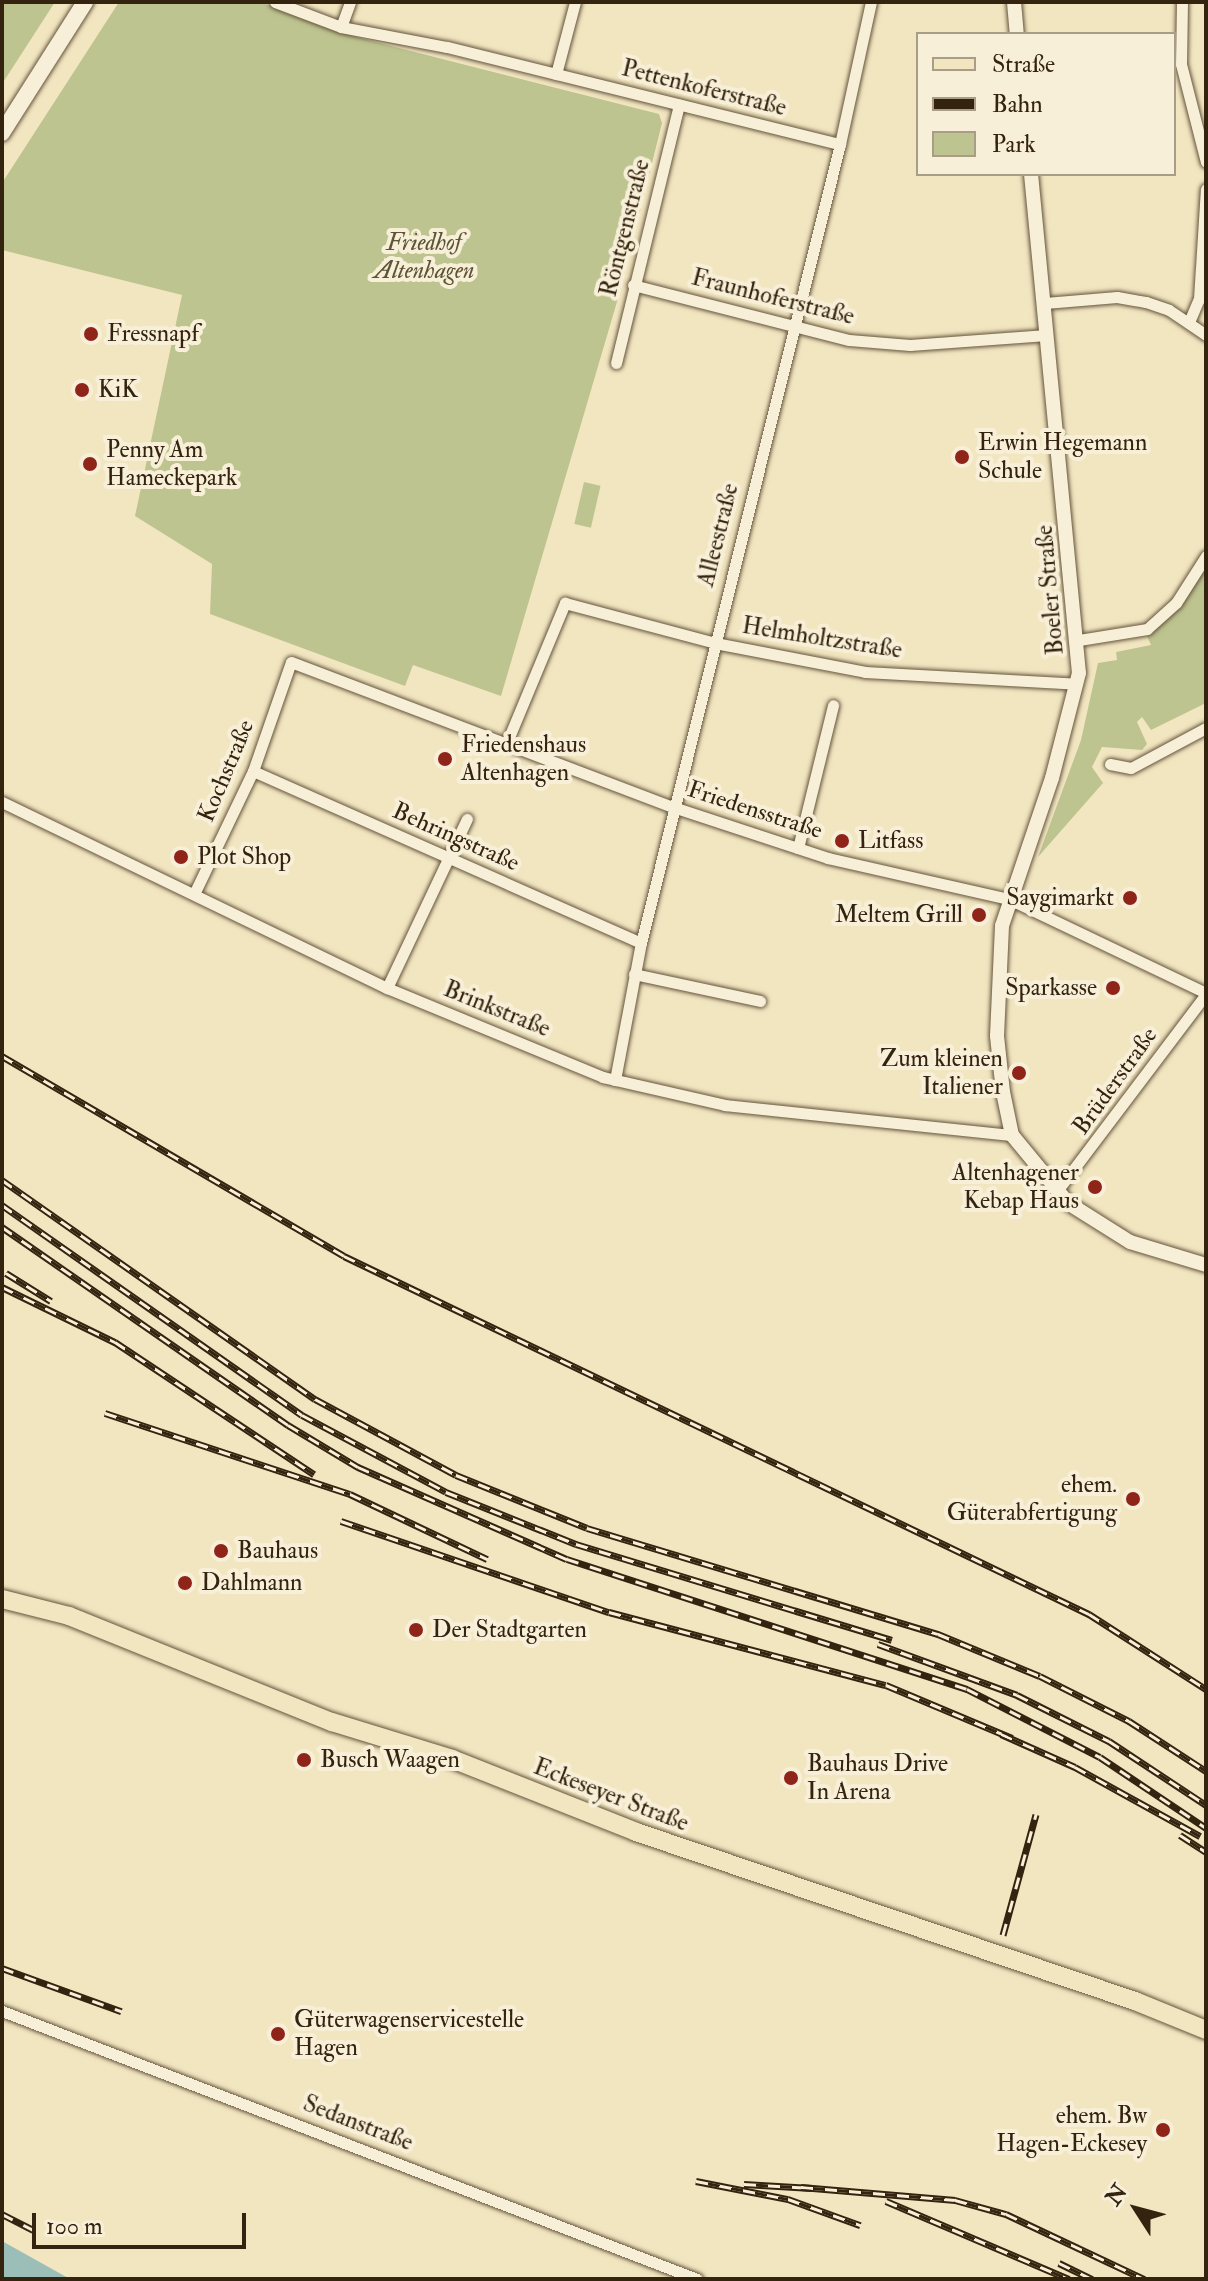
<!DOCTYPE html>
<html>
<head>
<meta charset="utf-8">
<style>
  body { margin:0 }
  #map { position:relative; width:1208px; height:2281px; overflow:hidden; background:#f2e6c1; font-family:"IM FELL Double Pica",serif }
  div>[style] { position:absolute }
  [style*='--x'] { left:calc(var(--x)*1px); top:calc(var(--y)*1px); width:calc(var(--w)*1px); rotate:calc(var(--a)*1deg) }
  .green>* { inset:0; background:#bec490; transform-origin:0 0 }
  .water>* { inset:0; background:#9cbeb8 }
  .roads { filter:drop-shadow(0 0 2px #64543c) drop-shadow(0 0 2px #64543c) }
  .minor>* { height:11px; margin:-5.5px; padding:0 5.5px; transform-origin:5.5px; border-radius:5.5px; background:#f7efd7 }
  .tertiary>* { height:14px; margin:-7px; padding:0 7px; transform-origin:7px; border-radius:7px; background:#f7efd7 }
  .secondary>* { height:16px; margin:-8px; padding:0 8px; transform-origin:8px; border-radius:8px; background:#f7efd7 }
  .primary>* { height:18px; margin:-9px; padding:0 9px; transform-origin:9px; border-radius:9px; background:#f2e6c1 }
  .rail>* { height:7px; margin-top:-3.5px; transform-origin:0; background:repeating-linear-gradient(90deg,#f7efd7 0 12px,#34230f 0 24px); box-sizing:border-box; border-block:2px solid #34230f }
  .dots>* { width:22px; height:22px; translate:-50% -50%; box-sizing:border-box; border:4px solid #f7efd7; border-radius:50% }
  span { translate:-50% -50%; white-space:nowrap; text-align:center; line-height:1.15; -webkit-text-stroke:8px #f7efd7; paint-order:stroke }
  .street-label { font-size:24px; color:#34230f }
  .park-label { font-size:24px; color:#5d5336; font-style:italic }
  .poi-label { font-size:24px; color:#34230f }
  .left { translate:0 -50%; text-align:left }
  .right { translate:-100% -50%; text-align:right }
  .frame { position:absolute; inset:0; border:4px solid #34230f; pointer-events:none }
  .legend { position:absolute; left:916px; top:32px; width:260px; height:144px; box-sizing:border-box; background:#f7efd7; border:2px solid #a99d87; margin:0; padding:10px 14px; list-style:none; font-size:24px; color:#34230f }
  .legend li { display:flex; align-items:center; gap:16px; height:40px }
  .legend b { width:40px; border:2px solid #a99d87 }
  .north { position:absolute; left:1096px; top:2169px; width:80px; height:80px; -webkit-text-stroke:6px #f7efd7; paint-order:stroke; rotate:306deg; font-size:22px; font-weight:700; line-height:32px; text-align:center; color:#34230f }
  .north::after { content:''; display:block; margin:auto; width:28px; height:36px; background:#34230f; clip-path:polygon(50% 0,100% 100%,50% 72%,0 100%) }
  .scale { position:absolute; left:32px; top:2213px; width:214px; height:36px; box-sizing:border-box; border:4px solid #34230f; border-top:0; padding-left:10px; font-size:24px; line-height:28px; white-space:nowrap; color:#34230f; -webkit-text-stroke:6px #f7efd7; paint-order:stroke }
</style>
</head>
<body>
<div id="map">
  <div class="green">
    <div style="clip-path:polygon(2px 2px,55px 2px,2px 84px)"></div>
    <div style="clip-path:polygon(119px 2px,260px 2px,356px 37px,659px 114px,662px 123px,619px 295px,501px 696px,413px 665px,405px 686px,210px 614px,212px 564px,135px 516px,182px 295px,2px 250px,2px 183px)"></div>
    <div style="left:584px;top:482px;width:17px;height:43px;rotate:13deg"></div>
    <div style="clip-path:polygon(1206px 568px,1206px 703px,1151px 730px,1142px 717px,1137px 722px,1147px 744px,1142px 750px,1102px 747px,1092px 767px,1103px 783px,1038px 857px,1081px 740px,1098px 663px,1117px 660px,1116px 652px,1151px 645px,1147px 636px,1168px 619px)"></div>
  </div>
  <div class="water">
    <div style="clip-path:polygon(2px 2241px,70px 2279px,2px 2279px)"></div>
  </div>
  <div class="roads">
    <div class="minor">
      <div style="--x:275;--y:2;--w:71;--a:20.7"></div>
      <div style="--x:341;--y:27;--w:108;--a:10.7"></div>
      <div style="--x:447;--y:47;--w:405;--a:13.9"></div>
      <div style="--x:1182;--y:2;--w:62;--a:90.9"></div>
      <div style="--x:1181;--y:64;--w:101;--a:75.7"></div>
      <div style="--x:341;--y:27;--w:27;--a:-70"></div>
      <div style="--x:556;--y:74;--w:74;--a:-75.2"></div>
      <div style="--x:633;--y:285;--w:223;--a:14.3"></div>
      <div style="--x:849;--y:340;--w:61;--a:4.7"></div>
      <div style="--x:910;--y:345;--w:137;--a:-4.2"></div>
      <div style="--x:1045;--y:303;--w:72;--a:-4.8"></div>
      <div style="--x:1117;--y:297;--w:29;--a:10"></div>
      <div style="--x:1146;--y:302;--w:24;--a:19"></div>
      <div style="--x:1169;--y:310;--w:45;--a:34"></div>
      <div style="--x:1189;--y:322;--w:25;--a:-67"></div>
      <div style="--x:1199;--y:299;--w:110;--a:-86.4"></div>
      <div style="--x:616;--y:363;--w:266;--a:-76.3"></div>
      <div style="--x:1079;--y:640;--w:69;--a:-9.2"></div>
      <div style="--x:1147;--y:629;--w:39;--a:-42"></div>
      <div style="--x:1176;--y:603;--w:56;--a:-57.4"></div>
      <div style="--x:507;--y:742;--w:151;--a:-67.4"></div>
      <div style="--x:565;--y:603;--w:155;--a:14.9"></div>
      <div style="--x:715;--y:643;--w:153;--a:10.9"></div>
      <div style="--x:865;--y:672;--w:212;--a:3.2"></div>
      <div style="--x:1110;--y:764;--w:21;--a:11"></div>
      <div style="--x:1131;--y:768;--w:85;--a:-28.1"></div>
      <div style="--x:253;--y:771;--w:424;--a:23.9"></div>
      <div style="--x:2;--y:802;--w:428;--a:25.8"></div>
      <div style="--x:387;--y:988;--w:234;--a:22.4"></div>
      <div style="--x:603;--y:1077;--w:125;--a:12.9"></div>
      <div style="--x:725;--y:1105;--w:289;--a:6"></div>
      <div style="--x:798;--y:848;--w:147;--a:-76.2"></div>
      <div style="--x:194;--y:894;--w:136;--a:-64.4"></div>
      <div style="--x:253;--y:771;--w:115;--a:-70.8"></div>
      <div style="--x:291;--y:662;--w:412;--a:20.8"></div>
      <div style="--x:676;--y:808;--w:160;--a:18.2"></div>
      <div style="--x:828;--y:858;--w:186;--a:12.8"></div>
      <div style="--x:1009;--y:899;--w:218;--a:25.5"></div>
      <div style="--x:634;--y:974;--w:129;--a:12.1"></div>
      <div style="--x:387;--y:988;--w:187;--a:-64.7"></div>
      <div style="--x:615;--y:1080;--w:139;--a:-79.3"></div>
      <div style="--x:641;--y:943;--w:823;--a:-76.01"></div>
      <div style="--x:840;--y:144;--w:145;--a:-77.7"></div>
      <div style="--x:1057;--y:1191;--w:247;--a:-52.9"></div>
      <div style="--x:2;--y:2011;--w:745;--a:21.09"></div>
    </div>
    <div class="tertiary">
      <div style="--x:1014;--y:2;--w:32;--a:85"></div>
      <div style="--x:1031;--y:174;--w:501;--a:84.51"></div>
      <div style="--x:1079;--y:673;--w:108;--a:104.4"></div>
      <div style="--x:1052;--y:778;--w:156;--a:108.7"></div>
      <div style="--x:1002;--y:926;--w:110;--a:92.6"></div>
      <div style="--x:997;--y:1036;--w:56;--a:83.9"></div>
      <div style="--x:1003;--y:1092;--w:44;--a:78.2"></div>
      <div style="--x:1012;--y:1135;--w:88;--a:50.5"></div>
      <div style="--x:1068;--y:1203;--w:73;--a:32.2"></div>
      <div style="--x:1130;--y:1242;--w:79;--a:16.8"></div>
    </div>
    <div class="secondary">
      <div style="--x:2;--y:133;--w:155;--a:-57.6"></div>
    </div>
    <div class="primary">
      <div style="--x:2;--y:1599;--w:69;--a:14.2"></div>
      <div style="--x:69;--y:1616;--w:284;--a:22"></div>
      <div style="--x:332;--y:1722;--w:126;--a:17.1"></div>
      <div style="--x:452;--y:1759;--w:198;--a:21.6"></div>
      <div style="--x:636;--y:1832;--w:527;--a:18.71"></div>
      <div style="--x:1135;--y:2001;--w:77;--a:22.2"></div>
    </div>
  </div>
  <div class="rail">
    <div style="--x:2;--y:1056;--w:396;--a:30.3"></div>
    <div style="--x:344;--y:1256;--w:827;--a:25.67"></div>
    <div style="--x:1089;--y:1614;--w:139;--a:32.7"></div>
    <div style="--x:2;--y:1180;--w:382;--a:35"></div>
    <div style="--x:315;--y:1399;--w:160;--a:28.3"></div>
    <div style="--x:456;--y:1475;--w:141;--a:22"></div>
    <div style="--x:587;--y:1528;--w:367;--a:16.8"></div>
    <div style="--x:938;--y:1634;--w:110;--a:22.4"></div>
    <div style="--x:1040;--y:1676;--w:100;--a:26.8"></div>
    <div style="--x:1129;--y:1721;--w:92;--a:33"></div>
    <div style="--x:2;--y:1205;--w:366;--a:35"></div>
    <div style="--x:302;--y:1415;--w:163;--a:28.1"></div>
    <div style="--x:446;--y:1492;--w:140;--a:21.8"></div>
    <div style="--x:576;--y:1544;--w:330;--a:16.9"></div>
    <div style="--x:2;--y:1227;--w:348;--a:34.7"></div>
    <div style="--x:288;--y:1425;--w:82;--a:31"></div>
    <div style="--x:358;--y:1467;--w:228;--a:23.8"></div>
    <div style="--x:567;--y:1559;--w:421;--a:18"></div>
    <div style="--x:967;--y:1689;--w:149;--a:27.1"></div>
    <div style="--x:1100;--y:1757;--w:128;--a:33.8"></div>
    <div style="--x:6;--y:1273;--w:53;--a:31.9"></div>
    <div style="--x:2;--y:1287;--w:126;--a:26"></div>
    <div style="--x:115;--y:1342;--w:239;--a:33.6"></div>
    <div style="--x:105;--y:1413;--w:258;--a:18.3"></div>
    <div style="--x:350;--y:1494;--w:152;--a:25.4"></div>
    <div style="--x:341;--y:1521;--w:283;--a:18.8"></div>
    <div style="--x:609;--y:1612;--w:286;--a:14.8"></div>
    <div style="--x:886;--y:1685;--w:137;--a:22.8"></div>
    <div style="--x:878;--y:1644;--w:148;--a:20.1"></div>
    <div style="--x:1017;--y:1695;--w:103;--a:26.6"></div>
    <div style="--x:1109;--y:1741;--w:116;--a:33.4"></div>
    <div style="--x:1001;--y:1734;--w:81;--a:24"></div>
    <div style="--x:1075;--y:1767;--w:143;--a:28.9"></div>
    <div style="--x:1180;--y:1835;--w:31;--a:33"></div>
    <div style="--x:1003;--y:1935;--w:125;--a:-74.7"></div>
    <div style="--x:2;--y:1968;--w:127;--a:19.9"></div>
    <div style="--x:696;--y:2181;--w:94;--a:11.1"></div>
    <div style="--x:788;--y:2199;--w:77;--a:19.9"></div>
    <div style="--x:744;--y:2184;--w:68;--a:3.4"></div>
    <div style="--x:801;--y:2187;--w:155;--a:4.8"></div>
    <div style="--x:955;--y:2200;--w:53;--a:15.4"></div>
    <div style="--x:1006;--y:2214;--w:153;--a:25.2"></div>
    <div style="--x:886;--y:2201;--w:199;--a:23.1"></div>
    <div style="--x:2;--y:2214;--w:35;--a:27"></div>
    <div style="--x:1059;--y:2263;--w:37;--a:26"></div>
  </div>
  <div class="dots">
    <div style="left:91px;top:334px;background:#8f2418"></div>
    <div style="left:82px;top:390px;background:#8f2418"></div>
    <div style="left:962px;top:457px;background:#8f2418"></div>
    <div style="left:90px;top:464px;background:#8f2418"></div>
    <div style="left:445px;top:759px;background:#8f2418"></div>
    <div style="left:842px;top:841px;background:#8f2418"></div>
    <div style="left:181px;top:857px;background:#8f2418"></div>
    <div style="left:1130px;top:898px;background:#8f2418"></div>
    <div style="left:979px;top:915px;background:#8f2418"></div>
    <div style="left:1113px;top:988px;background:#8f2418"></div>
    <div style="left:1019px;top:1073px;background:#8f2418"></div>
    <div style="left:1095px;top:1187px;background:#8f2418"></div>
    <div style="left:1133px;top:1499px;background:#8f2418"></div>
    <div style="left:221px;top:1551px;background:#8f2418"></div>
    <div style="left:185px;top:1583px;background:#8f2418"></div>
    <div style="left:416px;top:1630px;background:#8f2418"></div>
    <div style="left:304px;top:1760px;background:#8f2418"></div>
    <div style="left:791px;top:1778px;background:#8f2418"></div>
    <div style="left:278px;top:2034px;background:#8f2418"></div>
    <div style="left:1163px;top:2130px;background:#8f2418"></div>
  </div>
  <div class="street-label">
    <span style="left:704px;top:88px;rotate:14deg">Pettenkoferstraße</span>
    <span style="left:625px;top:228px;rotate:-76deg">Röntgenstraße</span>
    <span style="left:773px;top:297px;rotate:14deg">Fraunhoferstraße</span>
    <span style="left:718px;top:535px;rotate:-76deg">Alleestraße</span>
    <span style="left:1050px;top:590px;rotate:-95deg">Boeler Straße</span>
    <span style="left:822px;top:638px;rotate:9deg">Helmholtzstraße</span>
    <span style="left:226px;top:771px;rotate:-67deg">Kochstraße</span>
    <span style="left:755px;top:810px;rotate:18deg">Friedensstraße</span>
    <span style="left:456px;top:837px;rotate:24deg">Behringstraße</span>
    <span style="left:497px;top:1009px;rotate:22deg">Brinkstraße</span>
    <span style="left:1115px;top:1081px;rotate:-54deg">Brüderstraße</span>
    <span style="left:611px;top:1795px;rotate:21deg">Eckeseyer Straße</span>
    <span style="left:358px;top:2123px;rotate:21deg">Sedanstraße</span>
  </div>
  <div class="park-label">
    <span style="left:424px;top:257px">Friedhof<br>Altenhagen</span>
  </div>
  <div class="poi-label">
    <span class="left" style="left:107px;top:334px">Fressnapf</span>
    <span class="left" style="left:98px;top:390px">KiK</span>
    <span class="left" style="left:978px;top:457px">Erwin Hegemann<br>Schule</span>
    <span class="left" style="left:106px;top:464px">Penny Am<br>Hameckepark</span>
    <span class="left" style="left:461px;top:759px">Friedenshaus<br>Altenhagen</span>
    <span class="left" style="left:858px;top:841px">Litfass</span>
    <span class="left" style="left:197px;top:857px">Plot Shop</span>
    <span class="right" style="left:1114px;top:898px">Saygimarkt</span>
    <span class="right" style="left:963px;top:915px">Meltem Grill</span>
    <span class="right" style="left:1097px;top:988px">Sparkasse</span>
    <span class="right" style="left:1003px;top:1073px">Zum kleinen<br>Italiener</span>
    <span class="right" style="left:1079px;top:1187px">Altenhagener<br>Kebap Haus</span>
    <span class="right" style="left:1117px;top:1499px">ehem.<br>Güterabfertigung</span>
    <span class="left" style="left:237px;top:1551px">Bauhaus</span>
    <span class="left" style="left:201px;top:1583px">Dahlmann</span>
    <span class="left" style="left:432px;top:1630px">Der Stadtgarten</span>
    <span class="left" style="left:320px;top:1760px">Busch Waagen</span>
    <span class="left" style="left:807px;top:1778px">Bauhaus Drive<br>In Arena</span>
    <span class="left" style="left:294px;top:2034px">Güterwagenservicestelle<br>Hagen</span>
    <span class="right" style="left:1147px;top:2130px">ehem. Bw<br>Hagen-Eckesey</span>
  </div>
  <div class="frame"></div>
  <ul class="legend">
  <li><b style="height:10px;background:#f2e6c1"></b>Straße</li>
  <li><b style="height:10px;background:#34230f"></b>Bahn</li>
  <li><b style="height:22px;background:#bec490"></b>Park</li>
  </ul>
  <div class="north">N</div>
  <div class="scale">100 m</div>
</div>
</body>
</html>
